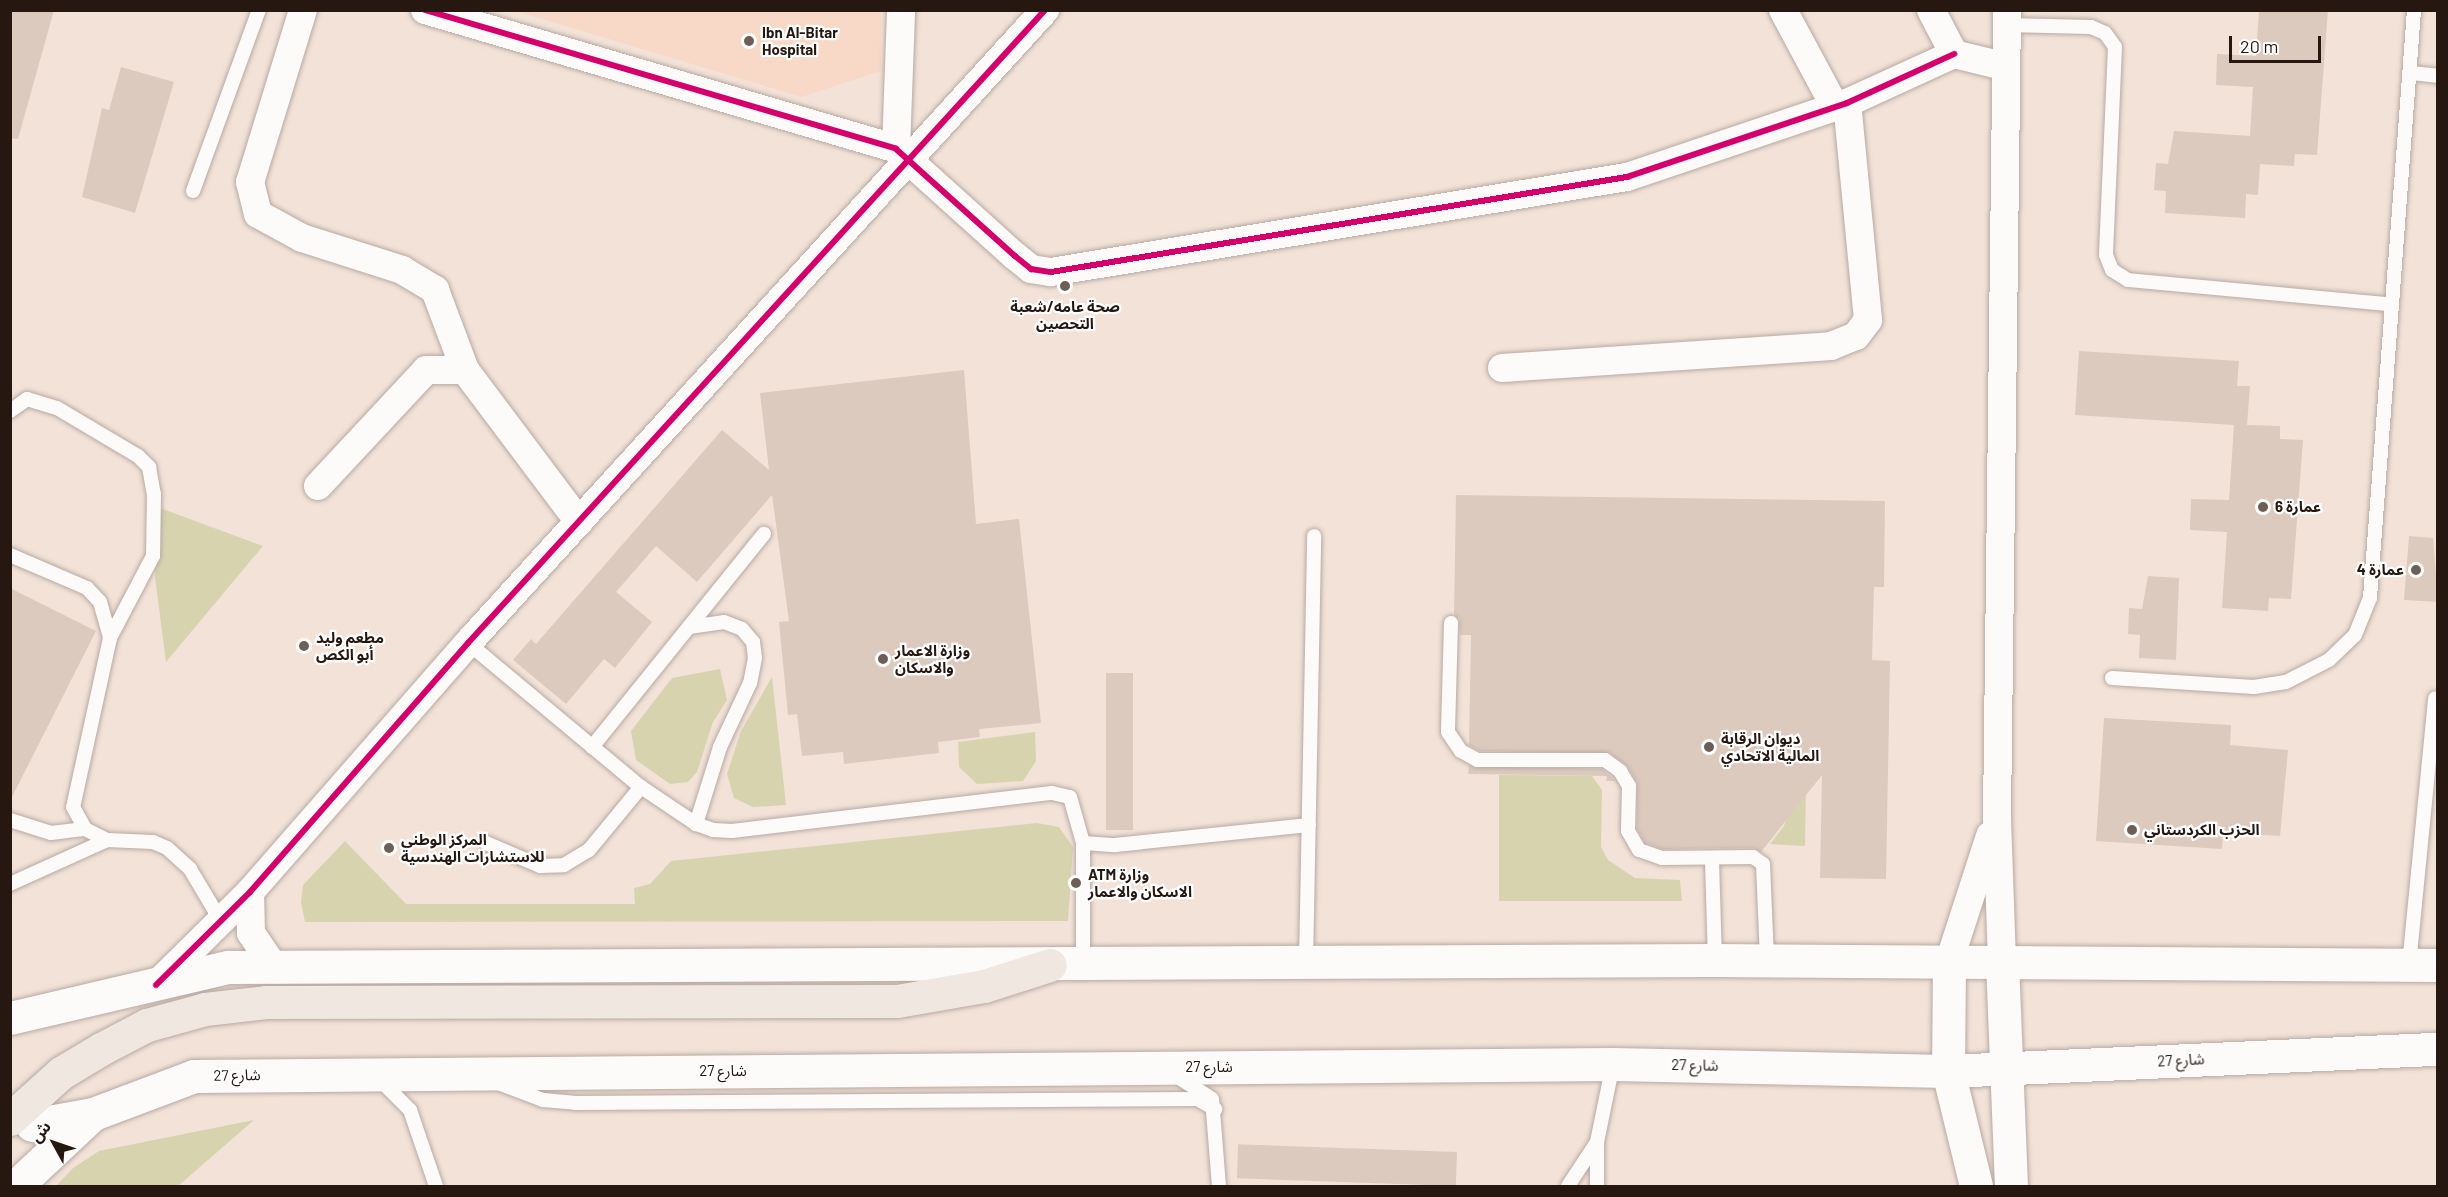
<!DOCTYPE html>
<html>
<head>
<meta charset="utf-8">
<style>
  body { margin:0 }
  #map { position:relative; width:2448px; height:1197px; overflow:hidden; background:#f2e2d8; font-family:Barlow,"Noto Sans Arabic",sans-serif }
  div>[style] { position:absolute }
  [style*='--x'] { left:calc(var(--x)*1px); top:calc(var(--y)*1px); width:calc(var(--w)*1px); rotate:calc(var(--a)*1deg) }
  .built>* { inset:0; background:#f8d8c6 }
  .green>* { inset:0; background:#d8d3af }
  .building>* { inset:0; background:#ddcabe; transform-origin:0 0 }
  .roads { filter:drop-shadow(0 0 2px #b8aaa3) drop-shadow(0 0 2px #b8aaa3) }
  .service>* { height:14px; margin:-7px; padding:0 7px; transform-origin:7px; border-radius:7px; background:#fdfbf9 }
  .minor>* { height:28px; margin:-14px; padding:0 14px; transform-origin:14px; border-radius:14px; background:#fdfbf9 }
  .tertiary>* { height:33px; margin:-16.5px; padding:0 16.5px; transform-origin:16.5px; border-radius:16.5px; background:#fdfbf9 }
  .secondary>* { height:33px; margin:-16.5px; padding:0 16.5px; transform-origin:16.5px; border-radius:16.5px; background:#fdfbf9 }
  .primary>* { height:33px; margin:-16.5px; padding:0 16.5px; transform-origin:16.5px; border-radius:16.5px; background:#f0e7e1 }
  .cycleway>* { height:6px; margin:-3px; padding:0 3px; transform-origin:3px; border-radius:3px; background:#d6006c }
  .dots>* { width:16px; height:16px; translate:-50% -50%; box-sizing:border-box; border:3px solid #fff; border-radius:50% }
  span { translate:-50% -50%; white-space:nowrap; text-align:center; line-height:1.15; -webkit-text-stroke:4.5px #fff; paint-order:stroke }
  .poi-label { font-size:15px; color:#261811; font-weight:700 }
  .left { translate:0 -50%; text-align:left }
  .right { translate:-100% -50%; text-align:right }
  .street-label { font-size:15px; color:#261811 }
  .frame { position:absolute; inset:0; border:12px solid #261811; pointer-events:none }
  .north { position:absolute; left:24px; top:1113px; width:60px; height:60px; -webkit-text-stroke:4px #fff; paint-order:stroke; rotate:310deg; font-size:16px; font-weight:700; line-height:24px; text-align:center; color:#261811 }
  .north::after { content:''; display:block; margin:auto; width:21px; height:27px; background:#261811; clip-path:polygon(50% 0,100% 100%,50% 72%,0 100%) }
  .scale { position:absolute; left:2229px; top:36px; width:92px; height:27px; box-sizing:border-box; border:3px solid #261811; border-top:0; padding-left:8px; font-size:18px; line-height:21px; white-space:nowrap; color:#261811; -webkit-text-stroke:4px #fff; paint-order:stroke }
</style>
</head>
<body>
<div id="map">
  <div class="built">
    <div style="clip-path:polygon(516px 11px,881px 11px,881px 71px,801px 97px)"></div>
  </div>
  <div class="green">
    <div style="clip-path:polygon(160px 508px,263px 546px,166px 662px,155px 577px)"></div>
    <div style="clip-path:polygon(720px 669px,727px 700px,713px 722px,697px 772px,688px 782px,670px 784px,636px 760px,631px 731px,672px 678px)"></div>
    <div style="clip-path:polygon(772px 677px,786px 805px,753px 807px,734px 798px,727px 774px,741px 731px)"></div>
    <div style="clip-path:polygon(1035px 732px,1036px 761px,1023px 781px,977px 784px,959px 767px,958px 742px)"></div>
    <div style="clip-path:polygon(1499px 775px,1592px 776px,1602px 790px,1601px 847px,1608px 860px,1635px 878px,1680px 880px,1682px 901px,1499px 901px)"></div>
    <div style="clip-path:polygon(1806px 785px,1805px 846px,1770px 844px,1784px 826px,1792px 799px)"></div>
    <div style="clip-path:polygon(1037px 823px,1059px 827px,1073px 847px,1068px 921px,305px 922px,301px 902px,303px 885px,345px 841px,406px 904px,635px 904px,634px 888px,650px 884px,671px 861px)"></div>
    <div style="clip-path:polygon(254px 1120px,178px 1186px,56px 1186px,73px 1168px,99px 1151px)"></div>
  </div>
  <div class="building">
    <div style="clip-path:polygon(10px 10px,54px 10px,18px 139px,10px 138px)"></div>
    <div style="clip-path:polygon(2259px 10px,2328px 10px,2317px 155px,2295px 154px,2294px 166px,2260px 164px,2258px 195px,2246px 194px,2245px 218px,2165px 213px,2166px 191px,2154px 190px,2156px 163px,2168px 164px,2174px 131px,2250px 136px,2253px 87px,2216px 85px,2217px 54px,2256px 56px)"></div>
    <div style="clip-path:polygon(121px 67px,174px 82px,135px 213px,82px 197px,102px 108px,109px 110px)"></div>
    <div style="clip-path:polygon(2079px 351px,2239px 361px,2237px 386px,2250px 386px,2247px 425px,2280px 426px,2280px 439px,2303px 440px,2291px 599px,2269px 598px,2268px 611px,2222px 608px,2227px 532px,2190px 530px,2191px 499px,2229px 500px,2234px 425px,2075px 415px)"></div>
    <div style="clip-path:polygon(964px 370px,976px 524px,1019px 519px,1041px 723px,979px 729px,980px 737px,938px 742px,939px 753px,844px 764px,843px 752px,802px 756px,797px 714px,788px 715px,779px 622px,789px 621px,772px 495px,697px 582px,656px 546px,616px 592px,652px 622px,615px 668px,604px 659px,566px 704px,513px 660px,531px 639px,536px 644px,722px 430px,769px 470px,760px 393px)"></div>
    <div style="clip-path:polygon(1456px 495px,1885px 501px,1884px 587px,1874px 587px,1872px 660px,1890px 661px,1886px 879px,1820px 878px,1822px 775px,1761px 852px,1753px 848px,1663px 849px,1645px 843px,1637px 829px,1637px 782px,1627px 766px,1610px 753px,1479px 751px,1469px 745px,1471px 635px,1460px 635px,1459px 619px,1454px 615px)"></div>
    <div style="clip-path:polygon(2409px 536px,2433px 538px,2438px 602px,2404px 600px)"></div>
    <div style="clip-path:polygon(2148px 576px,2179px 578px,2176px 660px,2139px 658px,2140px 635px,2128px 634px,2129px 608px,2142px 609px)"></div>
    <div style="clip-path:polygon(10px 588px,96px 631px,10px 801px)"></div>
    <div style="left:1106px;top:673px;width:27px;height:157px"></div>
    <div style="clip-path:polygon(2104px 718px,2231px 725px,2230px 745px,2288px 750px,2280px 836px,2223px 832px,2222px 849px,2096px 841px)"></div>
    <div style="clip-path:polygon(1469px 766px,1602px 769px,1616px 781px,1606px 781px,1607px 776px,1468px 774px)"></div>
    <div style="left:1457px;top:1152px;width:34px;height:219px;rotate:92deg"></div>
  </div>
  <div class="roads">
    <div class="service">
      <div style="--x:2006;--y:25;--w:85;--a:1.3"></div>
      <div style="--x:2091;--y:27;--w:15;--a:23"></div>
      <div style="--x:2105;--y:33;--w:17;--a:54"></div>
      <div style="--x:2115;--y:47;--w:208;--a:92.5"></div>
      <div style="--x:2106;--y:255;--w:16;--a:68"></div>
      <div style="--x:2112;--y:270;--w:19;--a:32"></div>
      <div style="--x:2128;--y:280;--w:262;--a:5.3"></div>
      <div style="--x:2411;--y:73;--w:27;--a:6"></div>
      <div style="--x:193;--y:191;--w:193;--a:-70"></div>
      <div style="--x:10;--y:411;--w:21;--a:-35"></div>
      <div style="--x:27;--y:399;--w:31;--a:17"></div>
      <div style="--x:57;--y:408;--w:94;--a:30.7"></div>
      <div style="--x:138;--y:456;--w:16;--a:45"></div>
      <div style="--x:149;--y:467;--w:27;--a:80"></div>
      <div style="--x:154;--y:494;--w:62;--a:90.9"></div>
      <div style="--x:153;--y:556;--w:93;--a:117.7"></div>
      <div style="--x:110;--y:638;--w:173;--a:102.3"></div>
      <div style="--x:73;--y:807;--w:25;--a:61"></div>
      <div style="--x:85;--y:829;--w:25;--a:27"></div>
      <div style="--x:107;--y:840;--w:46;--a:2.5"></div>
      <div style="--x:153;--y:842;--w:15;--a:23"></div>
      <div style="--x:167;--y:848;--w:31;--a:42"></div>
      <div style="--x:190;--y:869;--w:61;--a:59.2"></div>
      <div style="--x:10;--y:555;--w:84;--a:23.2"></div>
      <div style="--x:87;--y:588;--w:19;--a:47"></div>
      <div style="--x:100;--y:602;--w:37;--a:74"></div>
      <div style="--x:1451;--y:623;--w:109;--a:91.6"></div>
      <div style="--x:1448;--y:732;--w:23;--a:56"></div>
      <div style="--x:1461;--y:751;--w:18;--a:29"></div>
      <div style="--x:1477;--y:760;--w:128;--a:0"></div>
      <div style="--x:1605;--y:760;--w:19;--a:36"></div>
      <div style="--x:1620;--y:771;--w:17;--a:59"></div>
      <div style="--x:1629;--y:786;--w:45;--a:91.3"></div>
      <div style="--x:1628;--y:831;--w:22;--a:60"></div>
      <div style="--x:1639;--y:850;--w:24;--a:19"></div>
      <div style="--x:1662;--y:858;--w:91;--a:-0.6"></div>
      <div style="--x:1753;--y:857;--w:12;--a:35"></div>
      <div style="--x:1763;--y:864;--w:97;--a:87.6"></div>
      <div style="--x:689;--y:627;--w:35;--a:-8"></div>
      <div style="--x:724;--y:622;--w:19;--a:21"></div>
      <div style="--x:742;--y:629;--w:17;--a:50"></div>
      <div style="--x:753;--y:642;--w:16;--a:83"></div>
      <div style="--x:755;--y:658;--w:25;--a:101"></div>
      <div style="--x:750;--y:683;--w:71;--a:115.1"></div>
      <div style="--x:720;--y:747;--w:81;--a:107.3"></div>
      <div style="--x:468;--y:643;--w:225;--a:39.8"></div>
      <div style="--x:641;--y:787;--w:66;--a:33.9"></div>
      <div style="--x:696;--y:824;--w:18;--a:19"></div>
      <div style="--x:713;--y:830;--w:19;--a:3"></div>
      <div style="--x:732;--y:831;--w:322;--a:-6.8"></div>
      <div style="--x:1052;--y:793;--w:18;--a:13"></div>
      <div style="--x:1070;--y:797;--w:48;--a:74.2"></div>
      <div style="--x:1083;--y:843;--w:32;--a:4"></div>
      <div style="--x:1115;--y:845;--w:195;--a:-5.9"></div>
      <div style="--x:2112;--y:678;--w:142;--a:3.6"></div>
      <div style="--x:2254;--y:687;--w:32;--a:-9"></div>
      <div style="--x:2286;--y:682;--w:48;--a:-27.1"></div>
      <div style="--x:2329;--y:660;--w:36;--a:-44"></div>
      <div style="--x:2355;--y:635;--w:40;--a:-68"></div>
      <div style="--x:2370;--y:598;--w:590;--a:-85.72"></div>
      <div style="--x:592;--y:747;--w:274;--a:-51.1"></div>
      <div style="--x:10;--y:820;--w:43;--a:17.6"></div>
      <div style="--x:51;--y:833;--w:34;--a:-7"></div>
      <div style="--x:486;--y:843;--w:59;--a:23.1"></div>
      <div style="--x:540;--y:866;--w:24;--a:-2"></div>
      <div style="--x:564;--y:865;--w:29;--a:-31"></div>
      <div style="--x:589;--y:850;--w:82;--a:-50.5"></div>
      <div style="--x:1083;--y:843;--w:119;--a:90"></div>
      <div style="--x:1712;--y:860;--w:100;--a:88.3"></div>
      <div style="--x:10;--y:884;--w:107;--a:-24.4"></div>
      <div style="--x:1306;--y:963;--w:427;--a:-88.9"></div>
      <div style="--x:2409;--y:965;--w:268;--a:-84.4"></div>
      <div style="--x:1178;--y:1077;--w:40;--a:32.9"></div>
      <div style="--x:1212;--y:1099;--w:87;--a:85.4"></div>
      <div style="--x:379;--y:1079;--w:44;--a:45"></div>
      <div style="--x:410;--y:1110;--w:80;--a:71.1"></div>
      <div style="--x:498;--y:1083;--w:48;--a:20.7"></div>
      <div style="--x:543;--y:1100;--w:33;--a:5"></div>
      <div style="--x:576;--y:1103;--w:621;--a:-0.37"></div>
      <div style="--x:1197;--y:1099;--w:21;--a:29"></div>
      <div style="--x:1597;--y:1144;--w:42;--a:90"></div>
      <div style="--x:1568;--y:1186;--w:53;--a:-56.6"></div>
      <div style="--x:1597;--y:1142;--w:80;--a:-78.4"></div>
    </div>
    <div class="minor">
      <div style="--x:303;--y:10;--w:180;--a:107.1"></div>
      <div style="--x:250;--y:182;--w:33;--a:76"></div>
      <div style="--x:258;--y:214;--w:50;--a:28.6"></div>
      <div style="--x:302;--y:238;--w:105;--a:17.7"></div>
      <div style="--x:402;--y:270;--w:39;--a:31"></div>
      <div style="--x:435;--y:290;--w:85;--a:69.4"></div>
      <div style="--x:425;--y:10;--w:491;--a:16.4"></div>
      <div style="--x:896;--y:149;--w:160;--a:42"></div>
      <div style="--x:1015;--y:256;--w:21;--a:39"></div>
      <div style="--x:1031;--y:269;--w:20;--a:9"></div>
      <div style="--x:1051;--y:272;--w:584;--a:-9.37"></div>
      <div style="--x:1627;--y:177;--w:232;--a:-18.6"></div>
      <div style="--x:1847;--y:103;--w:118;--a:-24.6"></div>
      <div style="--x:1783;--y:10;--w:110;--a:61.8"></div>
      <div style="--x:1931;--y:10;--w:50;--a:62.4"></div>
      <div style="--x:1954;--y:54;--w:50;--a:13.8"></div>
      <div style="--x:896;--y:149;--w:139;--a:-87.9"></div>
      <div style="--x:1502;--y:368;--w:330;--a:-3.8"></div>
      <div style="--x:1831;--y:346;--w:27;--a:-22"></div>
      <div style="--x:1856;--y:336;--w:20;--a:-53"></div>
      <div style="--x:1868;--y:320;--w:218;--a:-95.5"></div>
      <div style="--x:318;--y:486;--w:158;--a:-47"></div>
      <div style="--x:426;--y:370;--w:39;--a:0"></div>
      <div style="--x:465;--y:370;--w:190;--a:53.1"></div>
      <div style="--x:250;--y:892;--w:41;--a:88.6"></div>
      <div style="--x:251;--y:933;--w:41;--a:55.9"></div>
      <div style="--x:1949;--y:962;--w:133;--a:-72"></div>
      <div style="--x:2002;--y:962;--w:145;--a:-92"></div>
      <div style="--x:1997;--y:817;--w:807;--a:-89.29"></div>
      <div style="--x:156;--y:985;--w:132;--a:-44.7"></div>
      <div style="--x:250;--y:892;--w:331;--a:-48.8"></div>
      <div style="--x:468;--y:643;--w:857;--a:-47.65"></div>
    </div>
    <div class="tertiary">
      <div style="--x:1949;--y:962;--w:109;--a:90.5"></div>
      <div style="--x:1948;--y:1071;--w:118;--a:76.3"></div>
      <div style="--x:2002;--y:962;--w:224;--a:87.7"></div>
    </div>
    <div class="secondary">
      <div style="--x:10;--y:1018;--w:224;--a:-13.2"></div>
      <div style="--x:228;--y:967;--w:1487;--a:-0.27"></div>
      <div style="--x:1715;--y:960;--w:723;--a:0.4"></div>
      <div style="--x:32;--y:1125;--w:62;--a:-10.2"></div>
      <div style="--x:16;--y:1186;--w:105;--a:-43.1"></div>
      <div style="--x:93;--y:1114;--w:108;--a:-20.6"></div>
      <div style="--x:194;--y:1076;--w:1419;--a:-0.48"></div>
      <div style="--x:1613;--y:1064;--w:335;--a:1.2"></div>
      <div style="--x:1948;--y:1071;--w:490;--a:-2.6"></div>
    </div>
    <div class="primary">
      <div style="--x:10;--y:1119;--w:69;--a:-42"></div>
      <div style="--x:61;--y:1073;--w:47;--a:-31"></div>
      <div style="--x:101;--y:1049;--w:52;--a:-27.6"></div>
      <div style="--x:147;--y:1025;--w:60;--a:-15.4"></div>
      <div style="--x:205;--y:1009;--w:61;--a:-6.5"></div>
      <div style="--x:266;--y:1002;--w:631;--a:-0.09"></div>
      <div style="--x:897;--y:1001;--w:88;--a:-9.8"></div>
      <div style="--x:984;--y:986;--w:69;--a:-17.7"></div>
    </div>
  </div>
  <div class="cycleway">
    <div style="--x:425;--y:10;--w:491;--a:16.4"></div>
    <div style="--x:896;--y:149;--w:160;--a:42"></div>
    <div style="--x:1015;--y:256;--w:21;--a:39"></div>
    <div style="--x:1031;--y:269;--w:20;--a:9"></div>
    <div style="--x:1051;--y:272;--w:584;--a:-9.37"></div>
    <div style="--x:1627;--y:177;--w:232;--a:-18.6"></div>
    <div style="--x:1847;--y:103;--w:118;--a:-24.6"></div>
    <div style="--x:156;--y:985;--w:132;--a:-44.7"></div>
    <div style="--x:250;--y:892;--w:331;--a:-48.8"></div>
    <div style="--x:468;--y:643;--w:857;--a:-47.65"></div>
  </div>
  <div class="dots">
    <div style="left:749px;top:41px;background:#6d5f57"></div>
    <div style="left:1065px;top:286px;background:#6d5f57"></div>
    <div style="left:2263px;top:507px;background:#6d5f57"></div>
    <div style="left:2416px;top:570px;background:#6d5f57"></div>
    <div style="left:304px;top:646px;background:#6d5f57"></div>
    <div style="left:883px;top:659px;background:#6d5f57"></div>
    <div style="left:1709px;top:747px;background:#6d5f57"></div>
    <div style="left:2132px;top:830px;background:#6d5f57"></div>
    <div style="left:389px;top:848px;background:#6d5f57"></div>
    <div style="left:1076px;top:883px;background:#6d5f57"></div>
  </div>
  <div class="poi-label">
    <span class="left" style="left:762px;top:41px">Ibn Al-Bitar<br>Hospital</span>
    <span style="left:1065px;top:315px">صحة عامه/شعبة<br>التحصين</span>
    <span class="left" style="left:2275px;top:507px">عمارة 6</span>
    <span class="right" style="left:2404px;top:570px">عمارة 4</span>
    <span class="left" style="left:316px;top:646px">مطعم وليد<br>أبو الكص</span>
    <span class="left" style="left:895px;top:659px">وزارة الاعمار<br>والاسكان</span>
    <span class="left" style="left:1721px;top:747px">ديوان الرقابة<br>المالية الاتحادي</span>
    <span class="left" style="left:2144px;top:830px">الحزب الكردستاني</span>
    <span class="left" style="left:401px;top:848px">المركز الوطني<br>للاستشارات الهندسية</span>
    <span class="left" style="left:1088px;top:883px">ATM وزارة<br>الاسكان والاعمار</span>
  </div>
  <div class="street-label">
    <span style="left:2181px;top:1060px;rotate:-3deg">شارع 27</span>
    <span style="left:1695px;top:1065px;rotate:1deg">شارع 27</span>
    <span style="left:1209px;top:1067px">شارع 27</span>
    <span style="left:723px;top:1071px">شارع 27</span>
    <span style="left:237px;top:1075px;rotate:-1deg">شارع 27</span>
  </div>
  <div class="frame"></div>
  <div class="north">ش</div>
  <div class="scale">20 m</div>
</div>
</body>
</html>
